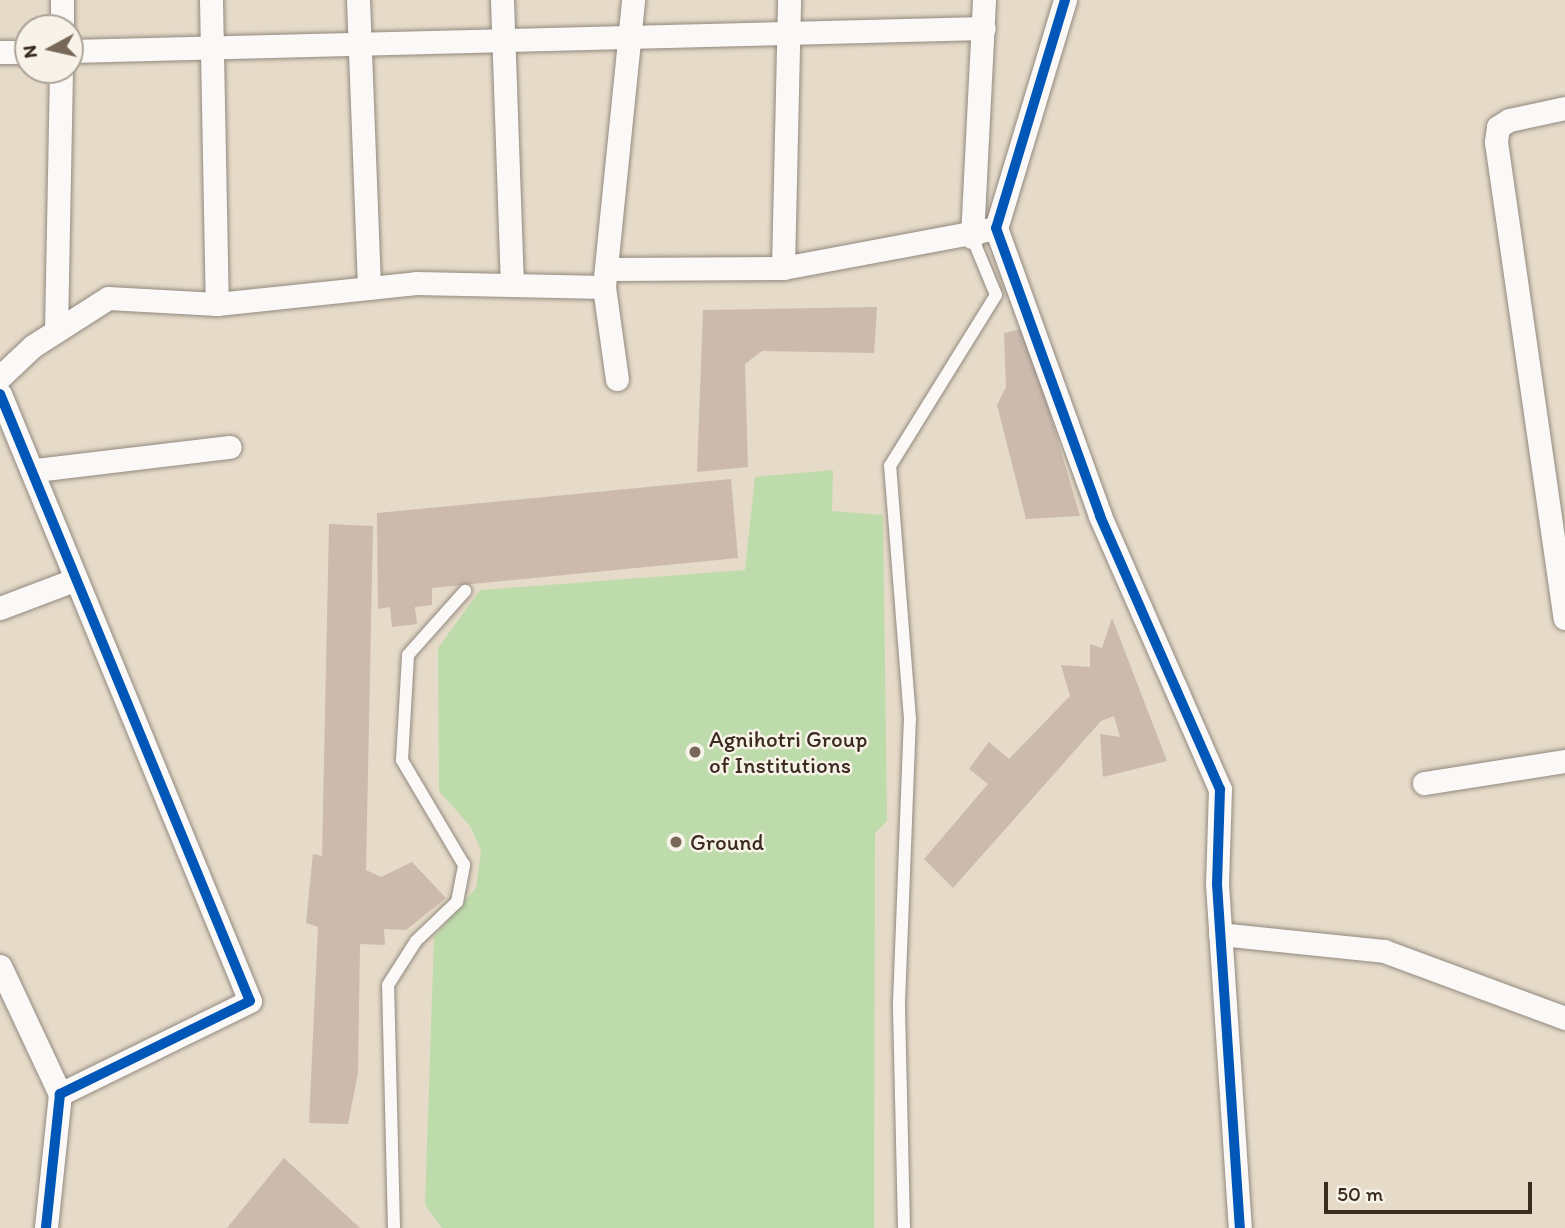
<!DOCTYPE html>
<html>
<head>
<meta charset="utf-8">
<style>
  body { margin:0 }
  #map { position:relative; width:1565px; height:1228px; overflow:hidden; background:#e6dac9; font-family:Itim,sans-serif }
  div>[style] { position:absolute }
  [style*='--x'] { left:calc(var(--x)*1px); top:calc(var(--y)*1px); width:calc(var(--w)*1px); rotate:calc(var(--a)*1deg) }
  .green>* { inset:0; background:#bedcab }
  .building>* { inset:0; background:#ccbaae }
  .roads { filter:drop-shadow(0 0 2px #91897e) drop-shadow(0 0 2px #91897e) }
  .lane>* { height:12px; margin:-6px; padding:0 6px; transform-origin:6px; border-radius:6px; background:#fbf9f7 }
  .street>* { height:23px; margin:-11.5px; padding:0 11.5px; transform-origin:11.5px; border-radius:11.5px; background:#fbf9f7 }
  .cycleway>* { height:10px; margin:-5px; padding:0 5px; transform-origin:5px; border-radius:5px; background:#0057b8 }
  .dots>* { width:19px; height:19px; translate:-50% -50%; box-sizing:border-box; border:4px solid #f7f3e8; border-radius:50% }
  span { translate:-50% -50%; white-space:nowrap; text-align:center; line-height:1.15; -webkit-text-stroke:5px #f7f3e8; paint-order:stroke }
  .poi-label { font-size:23px; color:#3b2a1e }
  .left { translate:0 -50%; text-align:left }
  .north { position:absolute; left:14px; top:14px; width:70px; height:70px; box-sizing:border-box; background:#f7f3e8; border:2px solid #aca397; border-radius:50%; rotate:262deg; font-size:19px; font-weight:700; line-height:28px; text-align:center; color:#3b2a1e }
  .north::after { content:''; display:block; margin:auto; width:24px; height:32px; background:#77685a; clip-path:polygon(50% 0,100% 100%,50% 72%,0 100%) }
  .scale { position:absolute; left:1324px; top:1182px; width:208px; height:32px; box-sizing:border-box; border:4px solid #3b2a1e; border-top:0; padding-left:9px; font-size:21px; line-height:24px; white-space:nowrap; color:#3b2a1e; -webkit-text-stroke:5px #f7f3e8; paint-order:stroke }
</style>
</head>
<body>
<div id="map">
  <div class="green">
    <div style="clip-path:polygon(833px 470px,832px 511px,883px 515px,887px 821px,875px 833px,874px 1228px,442px 1228px,425px 1205px,434px 937px,476px 888px,481px 850px,470px 826px,439px 791px,438px 648px,480px 590px,745px 570px,755px 477px)"></div>
  </div>
  <div class="building">
    <div style="clip-path:polygon(877px 307px,874px 353px,762px 351px,745px 364px,748px 467px,697px 472px,703px 310px)"></div>
    <div style="clip-path:polygon(1025px 328px,1080px 516px,1026px 519px,997px 405px,1006px 387px,1004px 333px)"></div>
    <div style="clip-path:polygon(731px 479px,738px 558px,432px 588px,432px 605px,415px 607px,417px 624px,392px 627px,390px 607px,378px 609px,377px 513px)"></div>
    <div style="clip-path:polygon(329px 524px,373px 526px,366px 870px,381px 877px,412px 862px,446px 898px,406px 930px,384px 929px,385px 945px,360px 944px,358px 1073px,348px 1124px,309px 1123px,318px 927px,306px 923px,313px 854px,322px 856px)"></div>
    <div style="clip-path:polygon(1112px 618px,1167px 761px,1103px 777px,1100px 734px,1120px 737px,1114px 716px,1101px 721px,953px 888px,924px 859px,988px 784px,969px 769px,989px 742px,1009px 759px,1070px 696px,1061px 665px,1090px 667px,1090px 644px,1102px 648px)"></div>
    <div style="clip-path:polygon(284px 1158px,360px 1228px,227px 1228px)"></div>
  </div>
  <div class="roads">
    <div class="lane">
      <div style="--x:394;--y:1228;--w:243;--a:-91.4"></div>
      <div style="--x:388;--y:985;--w:52;--a:-57.5"></div>
      <div style="--x:416;--y:941;--w:57;--a:-43.6"></div>
      <div style="--x:457;--y:902;--w:38;--a:-79"></div>
      <div style="--x:464;--y:865;--w:122;--a:-120.6"></div>
      <div style="--x:402;--y:760;--w:105;--a:-86.7"></div>
      <div style="--x:408;--y:655;--w:86;--a:-48.3"></div>
      <div style="--x:904;--y:1228;--w:225;--a:-91.3"></div>
      <div style="--x:899;--y:1003;--w:284;--a:-87.8"></div>
      <div style="--x:910;--y:719;--w:254;--a:-94.5"></div>
      <div style="--x:890;--y:466;--w:201;--a:-58.2"></div>
      <div style="--x:996;--y:295;--w:63;--a:-112.5"></div>
    </div>
    <div class="street">
      <div style="--x:211;--y:0;--w:304;--a:88.9"></div>
      <div style="--x:358;--y:0;--w:288;--a:87.8"></div>
      <div style="--x:502;--y:0;--w:285;--a:88"></div>
      <div style="--x:1065;--y:0;--w:238;--a:106.8"></div>
      <div style="--x:996;--y:228;--w:306;--a:70.1"></div>
      <div style="--x:1100;--y:516;--w:298;--a:66.3"></div>
      <div style="--x:1220;--y:789;--w:95;--a:91.8"></div>
      <div style="--x:1217;--y:884;--w:345;--a:86.2"></div>
      <div style="--x:62;--y:28;--w:28;--a:-90"></div>
      <div style="--x:70;--y:51;--w:914;--a:-1.44"></div>
      <div style="--x:0;--y:52;--w:28;--a:0"></div>
      <div style="--x:1565;--y:108;--w:57;--a:167.9"></div>
      <div style="--x:1509;--y:120;--w:13;--a:148"></div>
      <div style="--x:1498;--y:127;--w:15;--a:98"></div>
      <div style="--x:1496;--y:142;--w:481;--a:81.8"></div>
      <div style="--x:972;--y:237;--w:237;--a:-87.1"></div>
      <div style="--x:783;--y:268;--w:268;--a:-88.7"></div>
      <div style="--x:609;--y:269;--w:174;--a:-0.3"></div>
      <div style="--x:783;--y:268;--w:217;--a:-10.6"></div>
      <div style="--x:604;--y:287;--w:93;--a:82"></div>
      <div style="--x:56;--y:331;--w:261;--a:-88.9"></div>
      <div style="--x:0;--y:377;--w:45;--a:-43.2"></div>
      <div style="--x:33;--y:346;--w:89;--a:-32.6"></div>
      <div style="--x:108;--y:298;--w:109;--a:3.2"></div>
      <div style="--x:217;--y:304;--w:200;--a:-6"></div>
      <div style="--x:416;--y:283;--w:188;--a:1.2"></div>
      <div style="--x:604;--y:287;--w:288;--a:-84.2"></div>
      <div style="--x:0;--y:394;--w:656;--a:67.62"></div>
      <div style="--x:250;--y:1001;--w:212;--a:153.9"></div>
      <div style="--x:60;--y:1094;--w:135;--a:96"></div>
      <div style="--x:36;--y:470;--w:195;--a:-6.8"></div>
      <div style="--x:0;--y:608;--w:79;--a:-20.7"></div>
      <div style="--x:1424;--y:783;--w:143;--a:-8.9"></div>
      <div style="--x:1220;--y:934;--w:165;--a:5.9"></div>
      <div style="--x:1384;--y:951;--w:193;--a:20.3"></div>
      <div style="--x:0;--y:966;--w:141;--a:64.9"></div>
    </div>
  </div>
  <div class="cycleway">
    <div style="--x:1065;--y:0;--w:238;--a:106.8"></div>
    <div style="--x:996;--y:228;--w:306;--a:70.1"></div>
    <div style="--x:1100;--y:516;--w:298;--a:66.3"></div>
    <div style="--x:1220;--y:789;--w:95;--a:91.8"></div>
    <div style="--x:1217;--y:884;--w:345;--a:86.2"></div>
    <div style="--x:0;--y:394;--w:656;--a:67.62"></div>
    <div style="--x:250;--y:1001;--w:212;--a:153.9"></div>
    <div style="--x:60;--y:1094;--w:135;--a:96"></div>
  </div>
  <div class="dots">
    <div style="left:695px;top:752px;background:#77685a"></div>
    <div style="left:676px;top:842px;background:#77685a"></div>
  </div>
  <div class="poi-label">
    <span class="left" style="left:709px;top:752px">Agnihotri Group<br>of Institutions</span>
    <span class="left" style="left:690px;top:842px">Ground</span>
  </div>
  <div class="north">N</div>
  <div class="scale">50 m</div>
</div>
</body>
</html>
